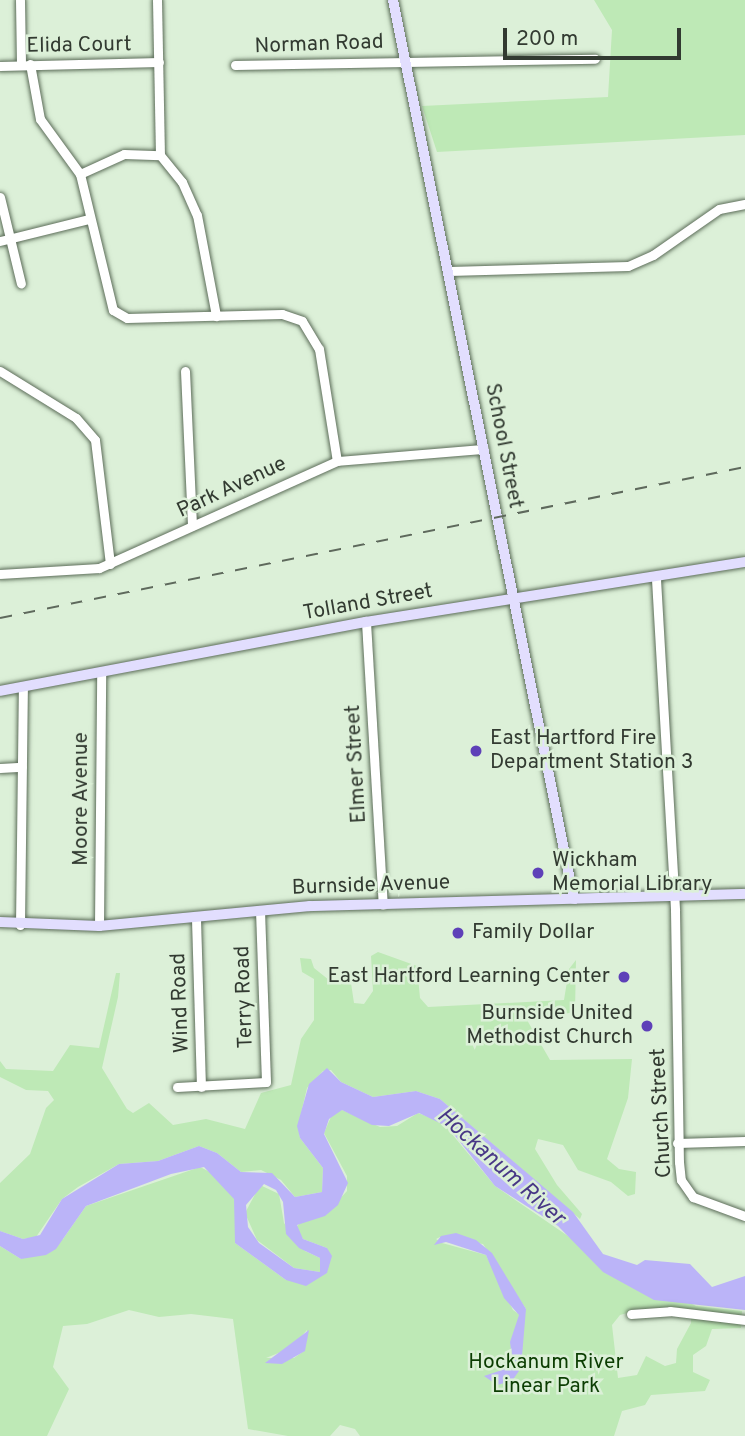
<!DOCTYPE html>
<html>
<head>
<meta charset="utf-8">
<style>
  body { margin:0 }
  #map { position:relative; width:745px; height:1436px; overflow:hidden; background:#dcf0d8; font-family:Overpass,sans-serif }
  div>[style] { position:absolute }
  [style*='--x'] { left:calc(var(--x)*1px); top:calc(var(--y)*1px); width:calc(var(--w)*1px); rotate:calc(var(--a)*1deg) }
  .green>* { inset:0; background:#bee9b6 }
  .water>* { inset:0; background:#bbb4f8 }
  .roads { filter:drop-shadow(0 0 2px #5c6d59) drop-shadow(0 0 2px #5c6d59) }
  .minor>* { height:9px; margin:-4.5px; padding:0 4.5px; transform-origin:4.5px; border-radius:4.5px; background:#fff }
  .major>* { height:10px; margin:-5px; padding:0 5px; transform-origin:5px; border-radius:5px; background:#e2defe }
  .rail>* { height:2px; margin-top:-1px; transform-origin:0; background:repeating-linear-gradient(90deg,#5e695c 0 12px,transparent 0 24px) }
  .dots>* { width:19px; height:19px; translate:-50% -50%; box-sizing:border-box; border:4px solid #dcf0d8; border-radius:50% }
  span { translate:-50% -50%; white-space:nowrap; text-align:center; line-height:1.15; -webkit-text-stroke:5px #dcf0d8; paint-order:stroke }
  .street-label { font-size:21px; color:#323a31 }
  .poi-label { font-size:21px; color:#323a31 }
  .left { translate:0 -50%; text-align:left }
  .right { translate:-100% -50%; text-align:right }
  .park-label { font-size:21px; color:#0b3d02 }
  .water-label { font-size:23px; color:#483786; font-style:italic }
  .scale { position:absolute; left:503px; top:28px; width:178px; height:32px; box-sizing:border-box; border:4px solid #323a31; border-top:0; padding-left:9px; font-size:21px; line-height:24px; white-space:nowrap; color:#323a31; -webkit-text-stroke:5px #dcf0d8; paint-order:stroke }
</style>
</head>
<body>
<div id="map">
  <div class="green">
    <div style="clip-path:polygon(594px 0,745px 0,745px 135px,437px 152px,422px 106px,608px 97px,612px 30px)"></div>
    <div style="clip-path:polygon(378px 952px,417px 966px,420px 998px,428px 1007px,564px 1000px,569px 969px,576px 960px,575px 1012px,527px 1020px,550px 1060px,632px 1059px,628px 1098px,607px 1159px,619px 1169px,636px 1172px,635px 1194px,628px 1196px,611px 1182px,578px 1170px,563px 1145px,538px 1139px,535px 1149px,557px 1185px,582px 1214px,580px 1219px,440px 1099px,416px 1091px,373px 1097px,341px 1082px,331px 1070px,323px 1071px,307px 1088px,298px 1126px,300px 1138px,323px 1168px,322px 1192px,295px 1197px,281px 1180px,261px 1170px,241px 1172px,217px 1153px,199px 1146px,158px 1161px,119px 1164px,78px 1187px,62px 1199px,36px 1237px,23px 1239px,0 1231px,0 1183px,30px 1154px,46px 1108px,54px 1100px,48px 1091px,26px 1090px,0 1077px,0 1061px,6px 1069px,53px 1071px,70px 1045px,99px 1048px,116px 973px,120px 973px,118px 997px,102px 1068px,127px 1109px,133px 1113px,149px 1103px,173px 1125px,206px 1119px,245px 1129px,261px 1093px,291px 1085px,301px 1039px,314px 1020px,314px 979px,302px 972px,300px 958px,311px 959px,314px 968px,329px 980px,351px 983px,354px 1003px,364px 1004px,373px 991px,371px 956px)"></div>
    <div style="clip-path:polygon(evenodd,342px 1110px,380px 1127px,397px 1126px,418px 1113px,442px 1122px,495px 1186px,587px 1249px,696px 1306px,742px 1311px,741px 1328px,712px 1329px,706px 1346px,693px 1355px,693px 1372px,710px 1380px,705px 1391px,651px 1395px,645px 1405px,622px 1411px,614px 1436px,360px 1436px,355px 1429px,340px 1425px,330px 1436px,288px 1436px,248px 1429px,233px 1319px,191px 1314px,159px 1317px,129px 1310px,87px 1324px,63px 1326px,53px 1367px,69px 1389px,47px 1436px,0 1436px,0 1246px,21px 1259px,63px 1239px,86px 1206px,200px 1167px,214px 1174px,235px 1199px,235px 1243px,286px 1280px,327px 1273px,327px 1248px,303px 1239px,296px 1227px,302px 1221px,325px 1215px,347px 1191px,347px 1176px,324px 1133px,333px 1112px,342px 1110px,440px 1237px,483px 1244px,526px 1309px,520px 1315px,513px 1310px,486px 1255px,442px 1243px,436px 1239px,440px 1237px,342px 1110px,642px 1309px,691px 1315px,691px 1323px,677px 1349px,676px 1363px,665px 1366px,646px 1356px,637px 1375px,618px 1378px,612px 1325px,620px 1315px,642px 1309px,342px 1110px,307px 1330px,304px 1351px,294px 1358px,266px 1358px,291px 1348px,307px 1330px)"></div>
    <div style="clip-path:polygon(260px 1185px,279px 1194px,284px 1223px,305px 1251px,320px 1258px,320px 1272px,294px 1268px,257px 1240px,245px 1213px)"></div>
  </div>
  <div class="water">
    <div style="clip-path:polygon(evenodd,327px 1068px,341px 1082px,373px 1097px,416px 1091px,440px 1099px,573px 1212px,603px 1254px,637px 1265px,645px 1260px,690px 1264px,712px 1287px,745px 1276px,745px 1310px,654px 1300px,603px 1272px,558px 1226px,495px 1186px,448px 1127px,419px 1113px,389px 1126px,372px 1125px,342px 1110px,329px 1119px,324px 1134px,348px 1183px,338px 1205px,325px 1216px,297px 1225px,303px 1239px,327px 1248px,332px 1256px,327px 1273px,306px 1286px,286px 1280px,235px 1243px,234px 1199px,204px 1167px,171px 1174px,86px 1206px,56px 1249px,46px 1255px,21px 1259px,0 1246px,0 1231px,23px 1239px,40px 1235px,62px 1199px,119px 1164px,158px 1161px,199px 1146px,217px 1153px,241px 1172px,272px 1173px,295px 1197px,322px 1192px,323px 1168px,300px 1138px,297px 1126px,309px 1084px,327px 1068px,264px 1184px,276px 1190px,283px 1202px,286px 1234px,299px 1248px,320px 1258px,320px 1272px,294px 1268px,259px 1243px,248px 1227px,246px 1205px,264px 1184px)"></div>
    <div style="clip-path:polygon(456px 1233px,476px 1240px,492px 1253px,526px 1309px,521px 1368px,512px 1381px,497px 1385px,484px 1376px,502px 1370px,512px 1357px,510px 1342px,519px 1315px,504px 1298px,486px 1255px,446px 1242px,434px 1245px,441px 1236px)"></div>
    <div style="clip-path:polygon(309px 1330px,305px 1351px,282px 1364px,265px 1363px)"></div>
  </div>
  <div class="roads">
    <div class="minor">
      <div style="--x:20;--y:0;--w:65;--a:89.1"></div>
      <div style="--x:157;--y:0;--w:155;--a:88.9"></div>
      <div style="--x:30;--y:64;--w:56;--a:79.7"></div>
      <div style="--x:40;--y:119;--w:68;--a:54"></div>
      <div style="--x:80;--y:174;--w:140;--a:76.4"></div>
      <div style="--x:113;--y:310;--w:16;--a:30"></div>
      <div style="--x:127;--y:318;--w:155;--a:-1.5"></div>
      <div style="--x:282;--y:314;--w:21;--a:19"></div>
      <div style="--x:302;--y:321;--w:33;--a:59"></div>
      <div style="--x:319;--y:349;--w:113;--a:80.9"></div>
      <div style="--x:235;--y:65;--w:360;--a:-1"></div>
      <div style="--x:0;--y:66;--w:159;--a:-1.4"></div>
      <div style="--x:80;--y:174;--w:48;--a:-24.4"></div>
      <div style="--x:124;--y:154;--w:36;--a:2"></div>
      <div style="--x:160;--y:155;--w:35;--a:51"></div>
      <div style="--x:182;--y:182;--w:36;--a:66"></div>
      <div style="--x:197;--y:215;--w:103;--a:79.3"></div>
      <div style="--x:0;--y:197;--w:89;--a:76.4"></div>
      <div style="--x:0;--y:241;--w:92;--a:-13.9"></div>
      <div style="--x:449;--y:271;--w:179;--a:-1.6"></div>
      <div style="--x:628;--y:266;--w:27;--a:-24"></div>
      <div style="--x:653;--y:255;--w:80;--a:-34.9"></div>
      <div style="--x:719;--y:209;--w:26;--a:-11"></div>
      <div style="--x:0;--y:371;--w:89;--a:31.7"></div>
      <div style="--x:76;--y:418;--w:29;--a:49"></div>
      <div style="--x:95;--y:440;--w:125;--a:83.1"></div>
      <div style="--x:185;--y:371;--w:155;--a:87.4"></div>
      <div style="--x:0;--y:574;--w:99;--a:-3.5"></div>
      <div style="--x:99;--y:568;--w:261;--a:-24.2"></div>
      <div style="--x:337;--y:461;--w:147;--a:-4.7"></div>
      <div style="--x:656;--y:579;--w:332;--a:86.7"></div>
      <div style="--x:675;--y:910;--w:252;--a:89.1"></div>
      <div style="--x:679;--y:1162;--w:18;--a:84"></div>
      <div style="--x:681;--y:1180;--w:21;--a:55"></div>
      <div style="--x:693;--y:1197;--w:55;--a:20.1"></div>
      <div style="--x:366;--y:622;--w:283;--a:86.6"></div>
      <div style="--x:0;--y:768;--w:22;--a:-3"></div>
      <div style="--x:196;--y:919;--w:168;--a:88.3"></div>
      <div style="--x:20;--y:925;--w:238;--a:-89.3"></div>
      <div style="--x:99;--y:926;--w:254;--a:-89.5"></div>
      <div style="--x:177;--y:1087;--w:89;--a:-3.2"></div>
      <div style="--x:266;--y:1082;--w:171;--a:-92"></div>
      <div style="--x:677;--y:1143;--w:68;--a:-1.7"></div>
      <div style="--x:631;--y:1314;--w:39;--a:-4"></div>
      <div style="--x:670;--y:1311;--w:76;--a:6.8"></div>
    </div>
    <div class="major">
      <div style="--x:393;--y:0;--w:917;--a:78.62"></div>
      <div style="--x:0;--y:691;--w:372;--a:-10.7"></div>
      <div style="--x:366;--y:622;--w:384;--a:-9"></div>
      <div style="--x:0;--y:922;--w:99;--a:2.3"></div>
      <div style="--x:99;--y:926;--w:212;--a:-5.4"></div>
      <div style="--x:310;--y:906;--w:435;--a:-1.6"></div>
    </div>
  </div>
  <div class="rail">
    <div style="--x:0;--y:618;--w:760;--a:-11.46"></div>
  </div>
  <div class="dots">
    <div style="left:476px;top:751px;background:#5e40b8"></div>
    <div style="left:538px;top:873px;background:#5e40b8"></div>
    <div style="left:458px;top:933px;background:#5e40b8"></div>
    <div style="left:624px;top:977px;background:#5e40b8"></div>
    <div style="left:647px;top:1026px;background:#5e40b8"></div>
  </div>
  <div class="street-label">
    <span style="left:319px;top:45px;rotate:-2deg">Norman Road</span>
    <span style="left:79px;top:46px;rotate:-1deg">Elida Court</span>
    <span style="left:503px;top:446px;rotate:79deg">School Street</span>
    <span style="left:232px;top:488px;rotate:-25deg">Park Avenue</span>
    <span style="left:368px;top:603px;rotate:-10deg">Tolland Street</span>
    <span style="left:357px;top:764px;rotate:-93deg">Elmer Street</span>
    <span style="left:82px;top:799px;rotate:-90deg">Moore Avenue</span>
    <span style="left:371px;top:886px;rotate:-2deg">Burnside Avenue</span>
    <span style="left:245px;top:997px;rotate:-92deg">Terry Road</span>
    <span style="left:181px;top:1003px;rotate:-92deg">Wind Road</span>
    <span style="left:662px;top:1113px;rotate:-93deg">Church Street</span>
  </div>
  <div class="poi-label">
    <span class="left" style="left:490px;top:751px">East Hartford Fire<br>Department Station 3</span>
    <span class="left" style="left:552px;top:873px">Wickham<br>Memorial Library</span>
    <span class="left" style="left:472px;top:933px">Family Dollar</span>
    <span class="right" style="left:610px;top:977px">East Hartford Learning Center</span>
    <span class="right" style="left:633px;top:1026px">Burnside United<br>Methodist Church</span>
  </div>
  <div class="park-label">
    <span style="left:546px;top:1375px">Hockanum River<br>Linear Park</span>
  </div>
  <div class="water-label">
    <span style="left:500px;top:1168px;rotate:42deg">Hockanum River</span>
  </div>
  <div class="scale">200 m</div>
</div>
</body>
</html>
